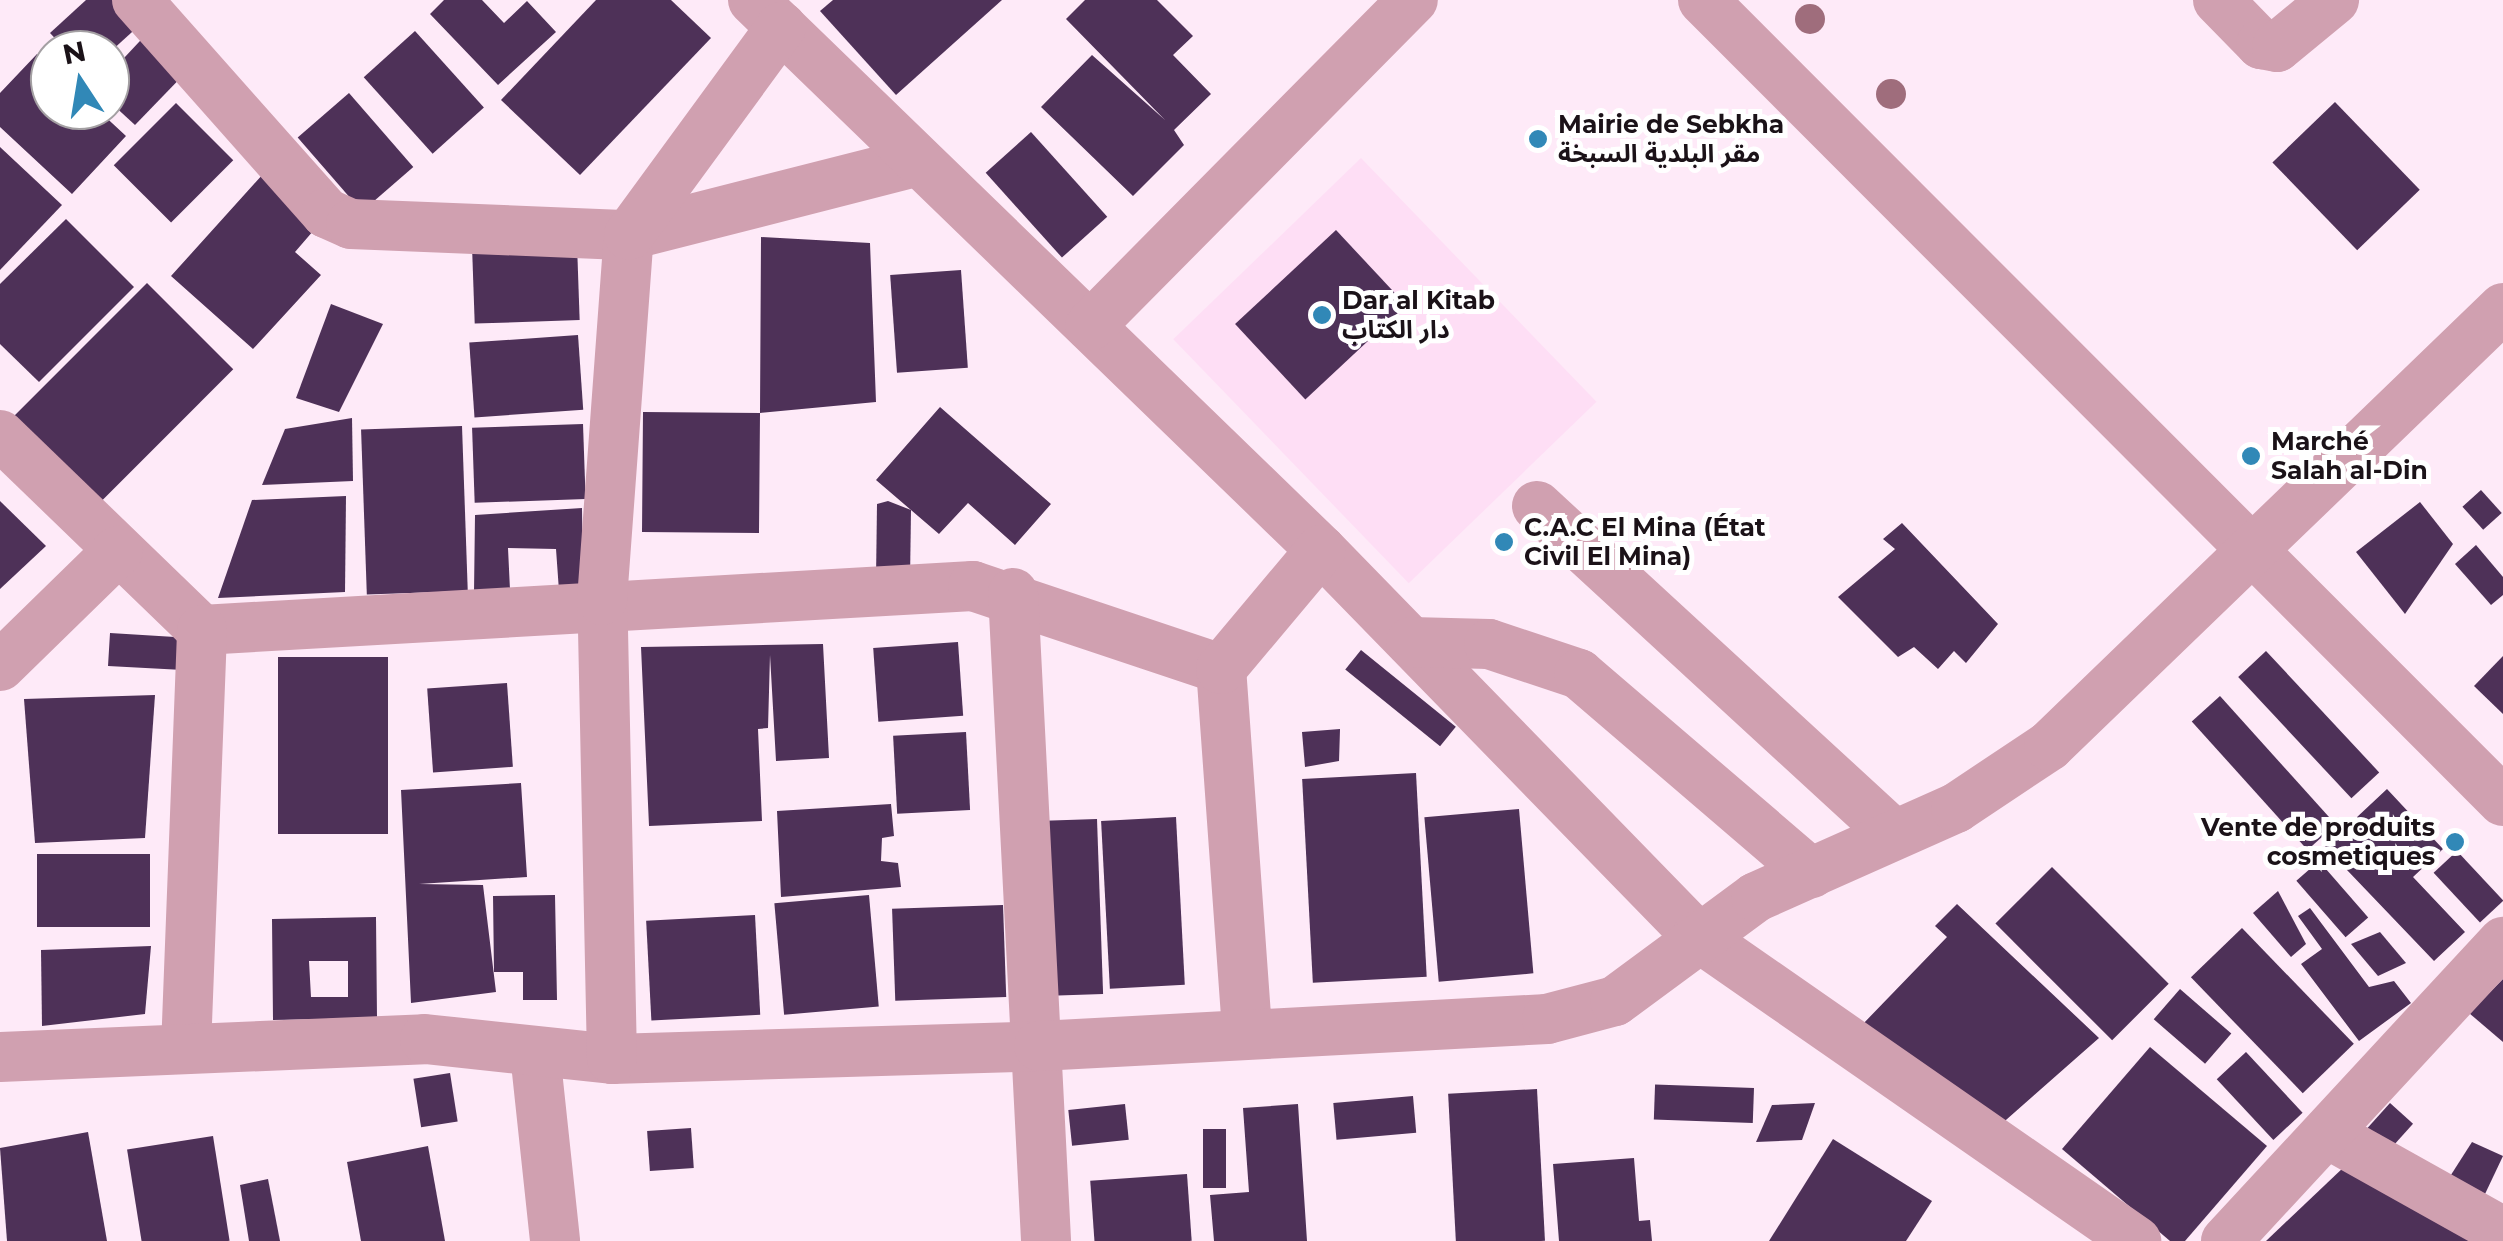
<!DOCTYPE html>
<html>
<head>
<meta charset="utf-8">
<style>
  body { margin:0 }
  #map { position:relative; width:2503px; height:1241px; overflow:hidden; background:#feeaf8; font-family:Montserrat,"Noto Sans Arabic",sans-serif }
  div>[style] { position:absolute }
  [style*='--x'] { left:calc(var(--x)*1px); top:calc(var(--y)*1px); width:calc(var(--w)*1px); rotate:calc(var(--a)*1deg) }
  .built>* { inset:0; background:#fedef5; transform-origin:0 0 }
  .building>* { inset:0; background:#4e3158; transform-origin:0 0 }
  .minor>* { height:50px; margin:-25px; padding:0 25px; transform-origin:25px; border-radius:25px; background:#d0a0b0 }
  .trees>* { width:30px; height:30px; margin:-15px; border-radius:50%; background:#9f6d7c }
  .dots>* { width:28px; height:28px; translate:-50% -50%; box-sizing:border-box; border:5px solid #fff; border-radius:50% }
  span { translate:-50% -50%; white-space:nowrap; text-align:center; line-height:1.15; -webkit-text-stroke:10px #fff; paint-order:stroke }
  .poi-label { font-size:25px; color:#1b1218; font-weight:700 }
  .left { translate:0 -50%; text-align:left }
  .right { translate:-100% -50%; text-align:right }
  .north { position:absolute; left:30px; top:30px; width:100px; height:100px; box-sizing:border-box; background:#fff; border:2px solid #a4a0a3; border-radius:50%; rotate:348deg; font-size:28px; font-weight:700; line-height:40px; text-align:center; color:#1b1218 }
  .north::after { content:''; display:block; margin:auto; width:35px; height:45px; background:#3188b7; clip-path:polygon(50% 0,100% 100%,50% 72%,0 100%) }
</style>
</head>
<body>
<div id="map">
  <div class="built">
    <div style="left:1361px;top:158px;width:339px;height:261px;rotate:46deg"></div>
  </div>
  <div class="building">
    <div style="clip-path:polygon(86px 0,120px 0,142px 23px,110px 52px,66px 50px,50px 33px)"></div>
    <div style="clip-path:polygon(444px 0,482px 0,504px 23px,527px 1px,556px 32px,498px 85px,430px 14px)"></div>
    <div style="clip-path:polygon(596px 0,671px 0,711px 38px,580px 175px,501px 100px)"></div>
    <div style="clip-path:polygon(833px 0,1002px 0,896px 95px,820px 11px)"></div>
    <div style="clip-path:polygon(1085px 0,1157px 0,1193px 36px,1173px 55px,1211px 94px,1174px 130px,1184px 145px,1133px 196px,1041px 107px,1092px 55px,1165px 120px,1066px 19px)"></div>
    <div style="clip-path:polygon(153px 27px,193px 65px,135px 125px,110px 102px,110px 73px)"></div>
    <div style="left:415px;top:31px;width:103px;height:69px;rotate:48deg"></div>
    <div style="clip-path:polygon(37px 54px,50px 66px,50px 110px,98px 110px,126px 136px,72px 194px,0 127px,0 93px)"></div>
    <div style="left:349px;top:93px;width:98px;height:68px;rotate:49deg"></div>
    <div style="left:2335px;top:102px;width:122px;height:87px;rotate:46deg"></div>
    <div style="left:176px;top:103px;width:81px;height:88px;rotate:45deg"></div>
    <div style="left:1031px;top:132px;width:114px;height:61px;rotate:48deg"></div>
    <div style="clip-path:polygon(0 147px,62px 205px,0 270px)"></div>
    <div style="clip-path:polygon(264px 173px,320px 223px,295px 252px,321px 275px,253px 349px,171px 276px)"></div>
    <div style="clip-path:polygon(66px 219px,134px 287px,39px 382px,0 344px,0 284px)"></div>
    <div style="left:1336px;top:230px;width:103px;height:138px;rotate:47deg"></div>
    <div style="clip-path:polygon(761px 237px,870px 243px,876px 402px,760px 413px,759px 533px,642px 532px,643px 412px,760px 413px)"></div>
    <div style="left:577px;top:244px;width:76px;height:105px;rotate:88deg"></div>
    <div style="left:961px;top:270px;width:98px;height:71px;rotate:86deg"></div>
    <div style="left:147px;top:283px;width:122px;height:188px;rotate:45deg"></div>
    <div style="clip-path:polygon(331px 304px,383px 324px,339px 412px,296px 398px)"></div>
    <div style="left:578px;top:335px;width:75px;height:109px;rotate:86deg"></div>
    <div style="clip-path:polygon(940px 407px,1051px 504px,1015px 545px,968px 503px,939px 534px,876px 480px)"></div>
    <div style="clip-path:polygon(352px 418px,353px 481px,262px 485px,285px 429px)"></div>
    <div style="left:583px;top:424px;width:75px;height:111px;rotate:88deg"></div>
    <div style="left:462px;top:426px;width:165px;height:101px;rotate:88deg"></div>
    <div style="left:2481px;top:490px;width:31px;height:25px;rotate:48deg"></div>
    <div style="clip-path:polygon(346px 496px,345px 592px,218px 598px,252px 500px)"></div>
    <div style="clip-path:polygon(0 501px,46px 546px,0 589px)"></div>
    <div style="clip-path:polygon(888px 501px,911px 510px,910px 580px,876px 580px,877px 504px)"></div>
    <div style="clip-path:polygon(2420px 502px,2453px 544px,2405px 614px,2356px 552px)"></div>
    <div style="clip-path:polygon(582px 508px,583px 591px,559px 591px,556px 549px,508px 548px,510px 590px,474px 592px,475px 515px)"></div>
    <div style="clip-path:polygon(1902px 523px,1998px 624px,1966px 663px,1954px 651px,1938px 669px,1914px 647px,1898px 657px,1838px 597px,1895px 549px,1883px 539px)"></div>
    <div style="clip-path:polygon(2476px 545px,2503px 577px,2503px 595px,2491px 605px,2455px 564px)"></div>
    <div style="clip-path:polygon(186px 626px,183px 670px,108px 666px,110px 633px,175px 637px)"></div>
    <div style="left:958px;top:642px;width:74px;height:85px;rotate:86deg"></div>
    <div style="clip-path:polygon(823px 644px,829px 758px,776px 761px,770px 655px,768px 728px,758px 729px,762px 821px,649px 826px,641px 647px)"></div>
    <div style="left:1361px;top:650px;width:122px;height:25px;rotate:39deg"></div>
    <div style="left:2266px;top:651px;width:166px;height:38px;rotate:47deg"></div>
    <div style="clip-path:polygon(2503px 656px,2503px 714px,2474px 686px)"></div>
    <div style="left:278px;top:657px;width:110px;height:177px"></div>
    <div style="left:507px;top:683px;width:84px;height:80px;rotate:86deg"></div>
    <div style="clip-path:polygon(155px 695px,145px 838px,35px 843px,24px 699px)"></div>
    <div style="left:2220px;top:696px;width:173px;height:38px;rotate:48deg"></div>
    <div style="clip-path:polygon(1340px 729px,1339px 761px,1305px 767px,1302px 732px)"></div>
    <div style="left:966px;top:732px;width:78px;height:73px;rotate:87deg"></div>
    <div style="left:1416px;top:773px;width:204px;height:114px;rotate:87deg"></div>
    <div style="clip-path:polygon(521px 783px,527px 877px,419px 884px,483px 885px,496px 992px,411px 1003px,401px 790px)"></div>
    <div style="clip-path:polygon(2387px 789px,2443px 849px,2413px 877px,2465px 932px,2434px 961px,2325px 847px)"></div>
    <div style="clip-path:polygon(891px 804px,894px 836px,882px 838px,881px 861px,898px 863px,901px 887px,781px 897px,777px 811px)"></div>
    <div style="left:1519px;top:809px;width:165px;height:95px;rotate:85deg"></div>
    <div style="left:1176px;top:817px;width:168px;height:75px;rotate:87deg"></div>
    <div style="left:1097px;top:819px;width:175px;height:60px;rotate:88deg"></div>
    <div style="left:2457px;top:851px;width:68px;height:32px;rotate:47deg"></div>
    <div style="left:37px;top:854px;width:113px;height:73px"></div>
    <div style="left:2319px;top:861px;width:75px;height:30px;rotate:49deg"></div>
    <div style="left:2052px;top:867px;width:165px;height:80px;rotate:45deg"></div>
    <div style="clip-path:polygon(2278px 891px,2306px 944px,2291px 957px,2253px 913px)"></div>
    <div style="clip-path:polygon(555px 895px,557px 1000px,523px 1000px,523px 972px,494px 972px,493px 896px)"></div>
    <div style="left:869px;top:895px;width:112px;height:95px;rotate:85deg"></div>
    <div style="clip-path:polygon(1957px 904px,2099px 1038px,1998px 1127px,1861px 1026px,1947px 937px,1935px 926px)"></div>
    <div style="left:1003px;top:905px;width:92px;height:111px;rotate:88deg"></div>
    <div style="clip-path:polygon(2310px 908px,2369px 987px,2394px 981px,2411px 1003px,2359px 1041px,2301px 964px,2322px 949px,2298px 916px)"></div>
    <div style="left:755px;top:915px;width:100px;height:109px;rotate:87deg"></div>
    <div style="clip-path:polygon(evenodd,376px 917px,377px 1018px,273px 1020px,272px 919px,376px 917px,309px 961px,348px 961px,348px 997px,311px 997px,309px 961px)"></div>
    <div style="left:2242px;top:928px;width:161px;height:71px;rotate:46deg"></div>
    <div style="clip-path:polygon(2380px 932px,2406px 963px,2378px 976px,2351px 944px)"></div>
    <div style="clip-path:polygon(151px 946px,145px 1014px,42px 1026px,41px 950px)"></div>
    <div style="clip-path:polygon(2503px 979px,2503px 1042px,2469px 1013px)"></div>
    <div style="left:2180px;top:989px;width:68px;height:40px;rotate:41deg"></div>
    <div style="clip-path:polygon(2150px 1047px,2267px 1146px,2185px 1241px,2170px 1241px,2062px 1149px)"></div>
    <div style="left:2246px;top:1052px;width:83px;height:40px;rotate:47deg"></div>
    <div style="left:450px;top:1073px;width:49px;height:37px;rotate:81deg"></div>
    <div style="left:1754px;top:1088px;width:35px;height:99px;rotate:92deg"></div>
    <div style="left:1537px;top:1089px;width:152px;height:89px;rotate:87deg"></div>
    <div style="left:1413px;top:1096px;width:37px;height:80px;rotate:85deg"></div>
    <div style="clip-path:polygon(1815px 1103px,1802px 1140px,1756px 1142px,1772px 1105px)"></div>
    <div style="left:2390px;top:1103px;width:31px;height:38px;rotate:42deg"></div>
    <div style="left:1125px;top:1104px;width:36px;height:57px;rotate:84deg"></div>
    <div style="clip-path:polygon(1298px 1104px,1307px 1241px,1214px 1241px,1210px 1195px,1249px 1192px,1243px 1108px)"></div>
    <div style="left:691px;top:1128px;width:40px;height:44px;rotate:86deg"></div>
    <div style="left:1203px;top:1129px;width:23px;height:59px"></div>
    <div style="clip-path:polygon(88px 1132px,107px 1241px,7px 1241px,0 1148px)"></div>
    <div style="left:213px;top:1136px;width:106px;height:87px;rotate:81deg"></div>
    <div style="clip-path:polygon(1833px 1139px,1932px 1201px,1906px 1241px,1769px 1241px)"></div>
    <div style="clip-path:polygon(2472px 1142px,2503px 1156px,2485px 1194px,2449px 1178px)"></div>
    <div style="clip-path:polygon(428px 1146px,445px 1241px,361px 1241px,347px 1162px)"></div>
    <div style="clip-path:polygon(1634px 1158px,1639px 1221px,1650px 1220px,1652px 1241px,1559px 1241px,1553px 1164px)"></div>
    <div style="clip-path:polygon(2345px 1166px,2483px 1241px,2266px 1241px)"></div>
    <div style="left:1187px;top:1174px;width:67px;height:97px;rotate:86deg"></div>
    <div style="clip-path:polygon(268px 1179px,280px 1241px,249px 1241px,240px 1185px)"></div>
  </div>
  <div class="minor">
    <div style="--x:137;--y:0;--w:285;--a:48.4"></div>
    <div style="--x:326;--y:213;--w:27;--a:24"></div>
    <div style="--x:351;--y:224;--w:278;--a:2.3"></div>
    <div style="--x:629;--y:235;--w:299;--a:-14.3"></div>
    <div style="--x:753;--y:0;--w:791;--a:44.08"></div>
    <div style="--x:1321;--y:550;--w:539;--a:45.75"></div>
    <div style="--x:1697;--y:936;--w:535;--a:34.79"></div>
    <div style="--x:1703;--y:0;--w:1132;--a:45.04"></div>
    <div style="--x:2218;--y:0;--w:62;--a:45.7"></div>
    <div style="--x:2261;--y:44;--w:16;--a:11"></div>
    <div style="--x:2277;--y:47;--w:74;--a:-39.5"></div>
    <div style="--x:1090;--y:326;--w:459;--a:-45.3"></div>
    <div style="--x:0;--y:435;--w:281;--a:44"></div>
    <div style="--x:202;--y:630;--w:772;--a:-3.27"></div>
    <div style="--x:973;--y:586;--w:262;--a:18.5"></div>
    <div style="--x:1537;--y:506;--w:480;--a:42.6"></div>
    <div style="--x:1013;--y:593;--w:649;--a:87.08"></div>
    <div style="--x:1411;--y:642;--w:78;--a:1.5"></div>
    <div style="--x:1489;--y:644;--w:95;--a:18.4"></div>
    <div style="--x:1579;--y:674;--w:306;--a:40.6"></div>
    <div style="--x:0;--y:666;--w:165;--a:-44.3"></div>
    <div style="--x:1247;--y:1030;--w:362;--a:-94.1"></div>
    <div style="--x:1221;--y:669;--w:155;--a:-50"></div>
    <div style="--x:186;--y:1049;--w:419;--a:-87.8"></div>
    <div style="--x:535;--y:1053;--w:189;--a:83.9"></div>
    <div style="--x:0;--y:1057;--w:425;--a:-2.4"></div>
    <div style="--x:425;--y:1039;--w:188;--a:6.1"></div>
    <div style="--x:612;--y:1059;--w:427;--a:-1.7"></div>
    <div style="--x:1039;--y:1046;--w:509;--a:-3.04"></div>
    <div style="--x:1547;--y:1019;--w:70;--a:-14.8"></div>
    <div style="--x:1615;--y:1001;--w:175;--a:-36.4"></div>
    <div style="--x:1756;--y:897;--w:219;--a:-24"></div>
    <div style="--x:1956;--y:808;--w:112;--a:-33.7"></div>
    <div style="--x:2049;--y:746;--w:631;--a:-43.97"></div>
    <div style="--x:612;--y:1059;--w:459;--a:-91.2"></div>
    <div style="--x:602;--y:600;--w:366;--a:-85.8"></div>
    <div style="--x:629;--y:235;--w:258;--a:-53.8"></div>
    <div style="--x:2328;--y:1134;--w:201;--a:29.2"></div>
    <div style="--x:2226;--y:1241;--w:408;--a:-47.2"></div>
  </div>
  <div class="trees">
    <div style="left:1810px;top:19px"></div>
    <div style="left:1891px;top:94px"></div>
  </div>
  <div class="dots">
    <div style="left:1538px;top:139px;background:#3188b7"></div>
    <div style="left:1322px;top:315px;background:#3188b7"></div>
    <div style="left:2251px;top:456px;background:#3188b7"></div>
    <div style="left:1504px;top:542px;background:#3188b7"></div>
    <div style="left:2455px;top:842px;background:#3188b7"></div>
  </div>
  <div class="poi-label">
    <span class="left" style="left:1558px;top:139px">Mairie de Sebkha<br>مقر البلدية السبخة</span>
    <span class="left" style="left:1342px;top:315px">Dar al Kitab<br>دار الكتاب</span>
    <span class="left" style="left:2271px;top:456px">Marché<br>Salah al-Din</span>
    <span class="left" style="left:1524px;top:542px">C.A.C El Mina (État<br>Civil El Mina)</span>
    <span class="right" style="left:2435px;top:842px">Vente de produits<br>cosmetiques</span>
  </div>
  <div class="north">N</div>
</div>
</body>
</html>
